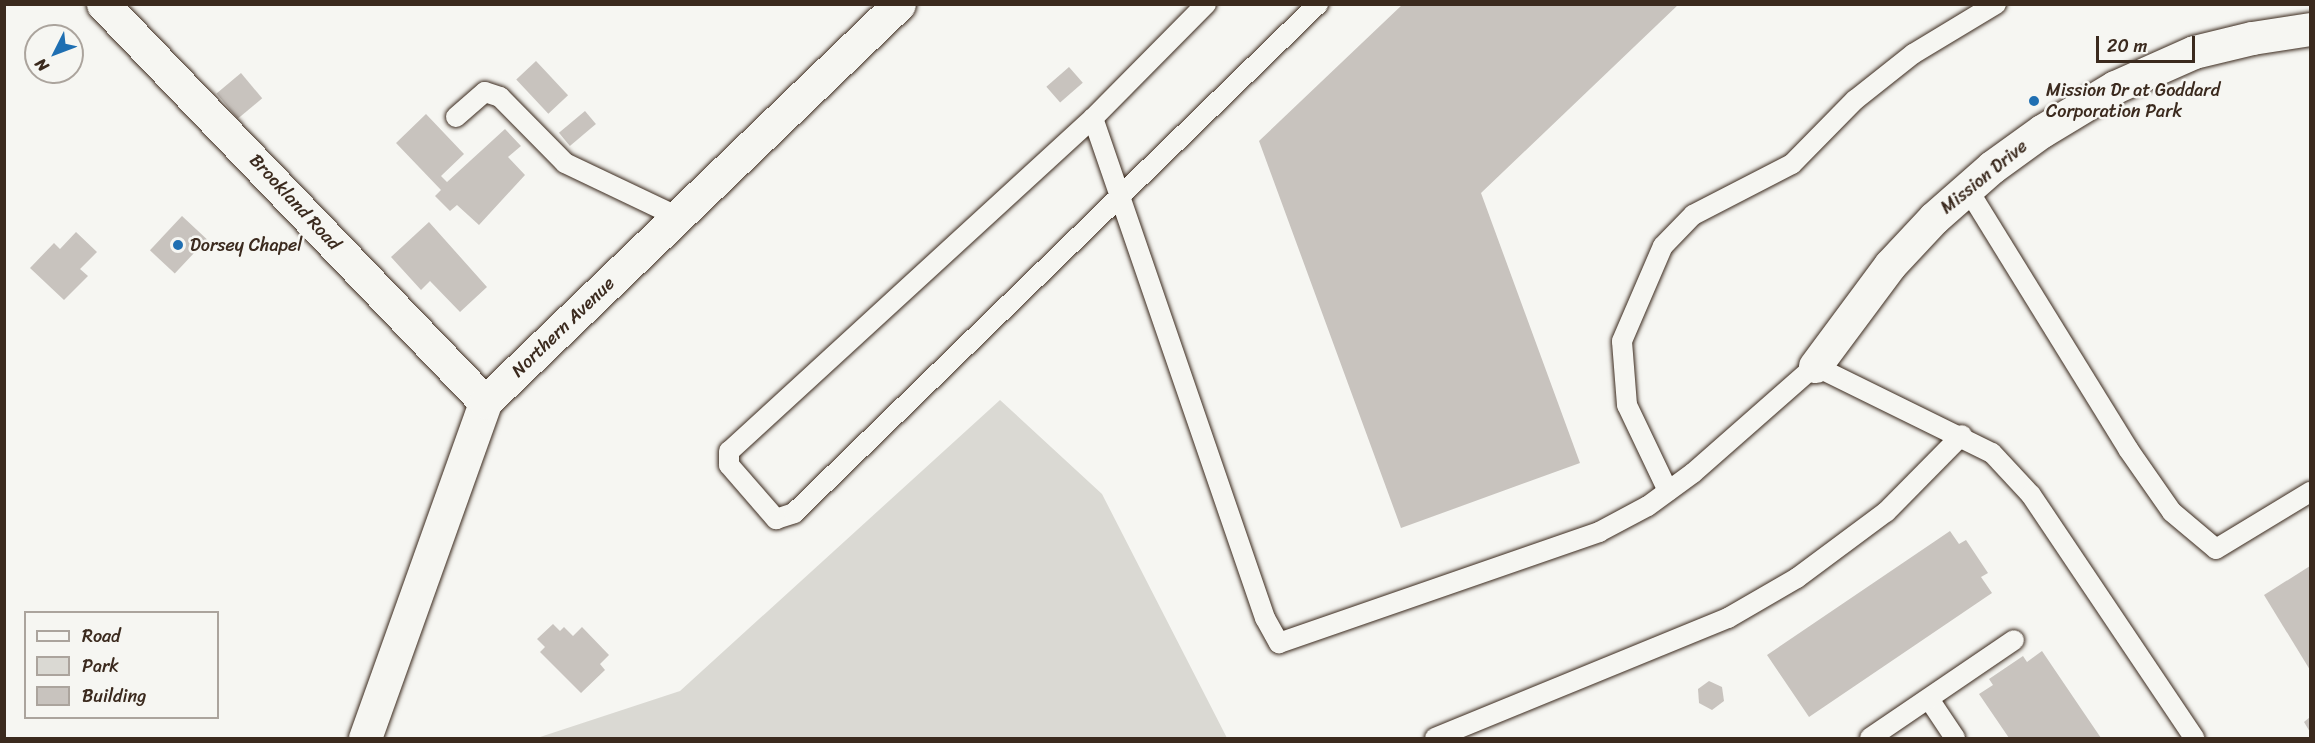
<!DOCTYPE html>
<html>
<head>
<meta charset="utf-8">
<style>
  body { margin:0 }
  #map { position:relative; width:2315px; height:743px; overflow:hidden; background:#f6f6f2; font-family:Sriracha,sans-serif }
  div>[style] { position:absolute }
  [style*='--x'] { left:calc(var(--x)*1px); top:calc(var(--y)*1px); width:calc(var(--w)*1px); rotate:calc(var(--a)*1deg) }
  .green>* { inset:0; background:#dad9d3 }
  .building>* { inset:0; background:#c8c3be; transform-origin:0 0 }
  .roads { filter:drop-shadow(0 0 2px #3b2a1e) drop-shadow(0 0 2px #3b2a1e) }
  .lane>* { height:20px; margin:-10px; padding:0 10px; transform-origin:10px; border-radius:10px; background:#f6f6f2 }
  .street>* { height:33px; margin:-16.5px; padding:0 16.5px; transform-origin:16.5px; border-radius:16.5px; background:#f6f6f2 }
  .dots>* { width:16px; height:16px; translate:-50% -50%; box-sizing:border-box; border:3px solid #f6f6f2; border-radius:50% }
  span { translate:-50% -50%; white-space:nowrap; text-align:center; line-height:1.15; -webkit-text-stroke:5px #f6f6f2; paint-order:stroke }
  .poi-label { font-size:18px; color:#3b2a1e }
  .left { translate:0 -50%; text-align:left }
  .street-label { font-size:18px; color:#3b2a1e }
  .frame { position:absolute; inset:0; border:6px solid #3b2a1e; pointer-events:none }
  .legend { position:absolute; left:24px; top:611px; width:195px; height:108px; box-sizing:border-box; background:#f6f6f2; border:2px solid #aba49d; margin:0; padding:8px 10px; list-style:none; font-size:18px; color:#3b2a1e }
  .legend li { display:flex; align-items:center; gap:12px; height:30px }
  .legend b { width:30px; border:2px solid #aba49d }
  .north { position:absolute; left:24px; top:24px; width:60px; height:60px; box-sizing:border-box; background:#f6f6f2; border:2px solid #aba49d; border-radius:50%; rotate:228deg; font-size:16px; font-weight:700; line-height:24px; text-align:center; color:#3b2a1e }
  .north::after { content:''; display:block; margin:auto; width:21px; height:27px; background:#1f6fb2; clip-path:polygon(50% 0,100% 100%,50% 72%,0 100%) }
  .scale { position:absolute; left:2096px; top:36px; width:99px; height:27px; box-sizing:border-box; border:3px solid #3b2a1e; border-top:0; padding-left:8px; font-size:18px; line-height:21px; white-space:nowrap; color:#3b2a1e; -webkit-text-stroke:4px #f6f6f2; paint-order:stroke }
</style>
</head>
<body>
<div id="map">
  <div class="green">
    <div style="clip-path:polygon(1000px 400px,1102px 494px,1227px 738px,537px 738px,680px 691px)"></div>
  </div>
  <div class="building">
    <div style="clip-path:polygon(1403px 4px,1679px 4px,1481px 193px,1580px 463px,1401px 528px,1259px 141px)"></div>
    <div style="left:536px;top:61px;width:47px;height:27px;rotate:47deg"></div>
    <div style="left:1069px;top:67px;width:21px;height:30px;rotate:49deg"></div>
    <div style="left:241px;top:73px;width:33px;height:32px;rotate:50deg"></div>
    <div style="left:585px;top:111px;width:17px;height:34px;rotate:50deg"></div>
    <div style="clip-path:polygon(426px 114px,464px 154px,441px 176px,447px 182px,505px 129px,521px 146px,508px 157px,525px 175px,479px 225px,457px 205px,450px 211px,435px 196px,441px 190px,396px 143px)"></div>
    <div style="left:182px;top:216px;width:34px;height:47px;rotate:43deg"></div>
    <div style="clip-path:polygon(429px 222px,487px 287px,460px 312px,430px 281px,421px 290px,391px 257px)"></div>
    <div style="clip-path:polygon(76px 232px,97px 252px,80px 269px,88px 276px,64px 300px,30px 268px,54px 243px,60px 249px)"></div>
    <div style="clip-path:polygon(1950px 531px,1959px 544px,1966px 540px,1988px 573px,1981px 577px,1992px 593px,1809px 717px,1767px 655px)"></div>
    <div style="clip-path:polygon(2310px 566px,2310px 670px,2264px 595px)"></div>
    <div style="clip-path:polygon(553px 624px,560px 631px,564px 627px,573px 636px,582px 627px,609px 655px,600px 664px,605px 670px,581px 693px,540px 652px,545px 647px,537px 639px)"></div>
    <div style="clip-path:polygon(2042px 651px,2084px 713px,2101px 738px,2009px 738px,1979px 694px,1993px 685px,1989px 679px,2023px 656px,2027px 662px)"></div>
    <div style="clip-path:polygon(1709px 681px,1722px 687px,1724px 701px,1712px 710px,1699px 703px,1698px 689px)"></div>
    <div style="clip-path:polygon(2310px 717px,2310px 732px,2304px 722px)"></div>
  </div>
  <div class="roads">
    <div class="lane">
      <div style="--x:1206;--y:4;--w:161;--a:134.7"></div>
      <div style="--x:1093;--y:118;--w:529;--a:71.02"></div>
      <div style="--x:1265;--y:618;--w:29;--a:61"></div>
      <div style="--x:1279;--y:643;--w:339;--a:-19.1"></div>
      <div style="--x:1599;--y:532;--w:55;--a:-28"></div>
      <div style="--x:1648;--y:506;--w:56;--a:-36.3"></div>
      <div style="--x:1693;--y:473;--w:162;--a:-41.3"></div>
      <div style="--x:1815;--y:366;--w:197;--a:26.2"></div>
      <div style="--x:1992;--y:453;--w:57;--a:47.1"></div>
      <div style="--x:2031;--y:495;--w:293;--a:56.1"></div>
      <div style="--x:456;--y:117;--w:38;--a:-41"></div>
      <div style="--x:485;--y:92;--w:16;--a:18"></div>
      <div style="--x:500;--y:97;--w:93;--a:45.4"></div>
      <div style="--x:565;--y:163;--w:125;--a:25.5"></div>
      <div style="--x:1093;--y:118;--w:493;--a:137.5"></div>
      <div style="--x:729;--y:451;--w:14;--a:90"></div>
      <div style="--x:729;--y:465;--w:72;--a:49"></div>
      <div style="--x:776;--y:519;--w:19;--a:-18"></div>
      <div style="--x:794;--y:513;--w:731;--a:-44.17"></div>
      <div style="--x:1967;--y:188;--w:307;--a:58.3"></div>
      <div style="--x:2128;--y:449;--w:77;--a:55.1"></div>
      <div style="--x:2172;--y:512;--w:57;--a:40.1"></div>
      <div style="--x:2216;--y:549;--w:110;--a:-31.2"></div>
      <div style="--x:1668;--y:491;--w:95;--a:-115.5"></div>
      <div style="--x:1627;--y:405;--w:64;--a:-94.5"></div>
      <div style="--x:1622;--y:341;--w:103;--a:-66.7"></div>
      <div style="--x:1663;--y:246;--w:43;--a:-45.9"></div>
      <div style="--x:1693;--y:215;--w:111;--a:-27.3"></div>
      <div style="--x:1792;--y:164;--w:90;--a:-45.5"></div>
      <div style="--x:1855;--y:100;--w:74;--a:-38.4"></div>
      <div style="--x:1913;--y:54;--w:97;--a:-31.1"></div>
      <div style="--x:1929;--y:699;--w:47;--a:56.3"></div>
      <div style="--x:1435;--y:738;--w:317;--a:-22.3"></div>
      <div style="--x:1728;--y:618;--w:80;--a:-30.1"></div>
      <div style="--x:1797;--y:578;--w:111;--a:-36.6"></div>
      <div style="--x:1886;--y:512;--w:108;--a:-45.4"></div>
      <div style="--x:1870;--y:738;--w:174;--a:-34.2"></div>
    </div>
    <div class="street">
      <div style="--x:103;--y:4;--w:552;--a:46.18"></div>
      <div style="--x:1815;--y:366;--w:126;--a:-53.4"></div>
      <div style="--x:1890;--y:265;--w:64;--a:-46.9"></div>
      <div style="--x:1934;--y:218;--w:77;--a:-41.3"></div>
      <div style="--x:1992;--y:167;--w:62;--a:-35.8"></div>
      <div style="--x:2042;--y:131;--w:85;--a:-31.1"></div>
      <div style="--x:2115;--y:87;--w:86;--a:-23.9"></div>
      <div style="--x:2194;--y:52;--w:60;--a:-13.6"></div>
      <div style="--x:2252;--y:38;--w:59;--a:-8.8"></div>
      <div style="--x:365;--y:738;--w:357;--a:-70.3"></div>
      <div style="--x:485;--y:402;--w:574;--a:-43.87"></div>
    </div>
  </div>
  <div class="dots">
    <div style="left:2034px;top:101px;background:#1f6fb2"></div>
    <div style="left:178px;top:245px;background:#1f6fb2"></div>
  </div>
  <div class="poi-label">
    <span class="left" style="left:2046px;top:101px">Mission Dr at Goddard<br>Corporation Park</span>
    <span class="left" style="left:190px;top:245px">Dorsey Chapel</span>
  </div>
  <div class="street-label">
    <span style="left:1984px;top:177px;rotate:-39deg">Mission Drive</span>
    <span style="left:295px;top:202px;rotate:47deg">Brookland Road</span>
    <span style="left:563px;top:327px;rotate:-44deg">Northern Avenue</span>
  </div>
  <div class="frame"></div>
  <ul class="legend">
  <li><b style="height:8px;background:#f6f6f2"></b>Road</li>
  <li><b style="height:16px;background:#dad9d3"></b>Park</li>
  <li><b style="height:16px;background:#c8c3be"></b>Building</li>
  </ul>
  <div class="north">N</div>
  <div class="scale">20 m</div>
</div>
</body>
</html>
